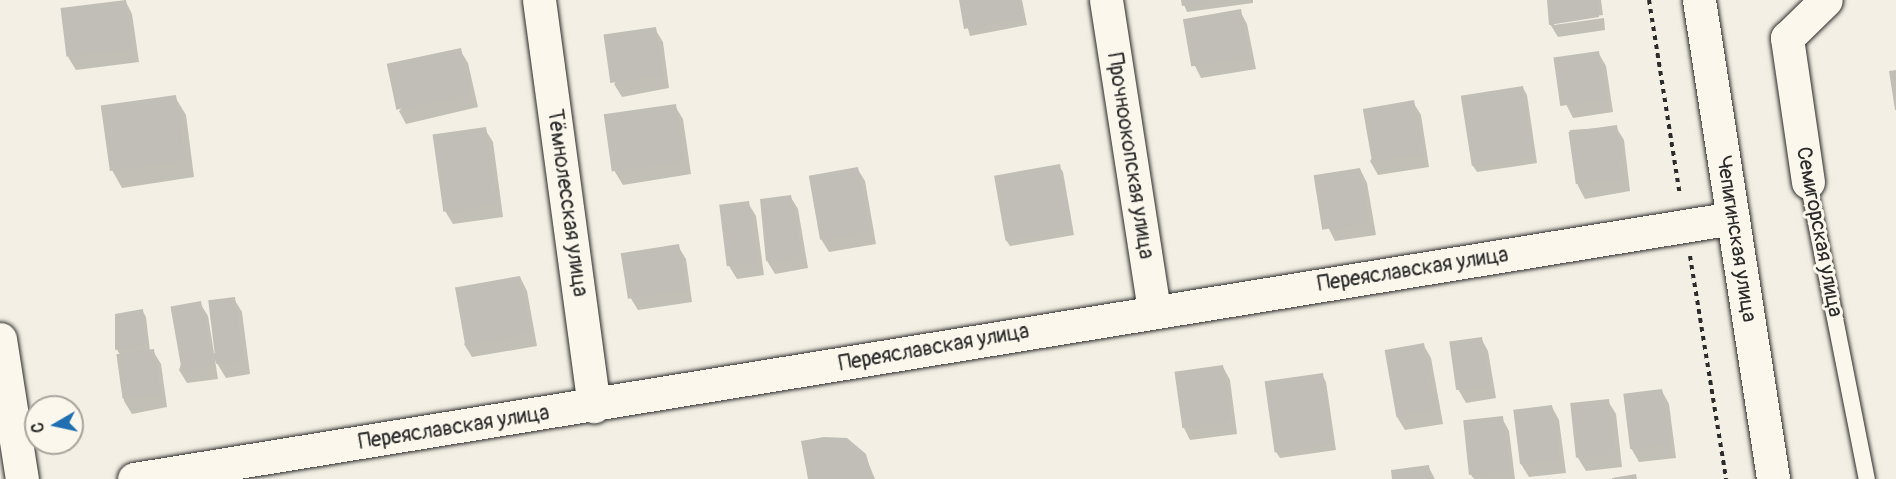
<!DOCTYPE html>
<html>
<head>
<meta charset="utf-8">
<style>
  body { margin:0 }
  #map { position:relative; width:1896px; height:479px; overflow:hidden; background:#f3efe4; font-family:Pangolin,sans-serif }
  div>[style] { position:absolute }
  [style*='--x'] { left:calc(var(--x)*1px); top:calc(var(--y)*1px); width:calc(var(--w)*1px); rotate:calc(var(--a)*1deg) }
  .shadow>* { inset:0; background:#0003 }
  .building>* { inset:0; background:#c0beb6; transform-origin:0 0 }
  .path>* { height:4px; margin-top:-2px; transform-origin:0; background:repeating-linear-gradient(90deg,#2b2b2b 0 4.5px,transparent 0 9px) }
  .roads { filter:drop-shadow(0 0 2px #2b2b2b) drop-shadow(0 0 2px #2b2b2b) }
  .lane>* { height:16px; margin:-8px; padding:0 8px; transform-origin:8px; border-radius:8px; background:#fbf7ec }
  .street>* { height:33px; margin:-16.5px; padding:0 16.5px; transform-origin:16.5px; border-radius:16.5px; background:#fbf7ec }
  .secondary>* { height:33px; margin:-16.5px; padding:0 16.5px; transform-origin:16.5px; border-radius:16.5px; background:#fbf7ec }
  span { translate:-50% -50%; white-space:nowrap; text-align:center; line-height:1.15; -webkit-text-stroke:6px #fbf7ec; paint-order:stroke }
  .street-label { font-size:21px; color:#2b2b2b }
  .north { position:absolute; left:24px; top:395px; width:60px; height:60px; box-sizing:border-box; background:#fbf7ec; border:2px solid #a8a59f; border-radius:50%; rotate:261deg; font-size:16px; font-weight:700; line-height:24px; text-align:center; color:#2b2b2b }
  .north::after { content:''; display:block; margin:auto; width:21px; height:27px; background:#1f6fb2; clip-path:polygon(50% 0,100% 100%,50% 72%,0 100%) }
</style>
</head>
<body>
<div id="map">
  <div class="shadow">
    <div style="clip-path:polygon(125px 0,132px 14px,139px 62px,76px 70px,68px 57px)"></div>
    <div style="clip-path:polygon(960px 0,1022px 0,1027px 25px,970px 36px)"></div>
    <div style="clip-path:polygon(1182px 0,1253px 0,1253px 3px,1187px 12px)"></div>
    <div style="clip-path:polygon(1548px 0,1601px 0,1603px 15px,1554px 22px,1554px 25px,1604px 18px,1605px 30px,1558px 37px,1550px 24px)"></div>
    <div style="clip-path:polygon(1240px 11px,1247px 24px,1256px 69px,1201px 78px,1194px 64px)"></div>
    <div style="clip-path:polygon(655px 29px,663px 42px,669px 88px,622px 97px,614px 84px)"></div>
    <div style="clip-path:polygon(460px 50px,468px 63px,478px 107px,406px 124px,399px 111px)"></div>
    <div style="clip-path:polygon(1598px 52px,1606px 66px,1613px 112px,1573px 118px,1566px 104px)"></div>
    <div style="clip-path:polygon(1523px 88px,1527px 95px,1537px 163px,1477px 172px,1473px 166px)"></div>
    <div style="clip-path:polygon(175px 97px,186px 115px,194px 177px,122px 188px,112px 170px)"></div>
    <div style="clip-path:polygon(1413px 102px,1421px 115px,1429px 167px,1378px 175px,1370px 161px)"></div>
    <div style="clip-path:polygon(675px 106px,683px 119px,691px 174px,623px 185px,615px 172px,605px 116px)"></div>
    <div style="clip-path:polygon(1616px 127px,1624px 140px,1630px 191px,1585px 199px,1578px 186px,1570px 130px)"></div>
    <div style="clip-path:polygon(485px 129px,493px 142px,503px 217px,453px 224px,445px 211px)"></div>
    <div style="clip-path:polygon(1059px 166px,1063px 172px,1074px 235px,1010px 246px,1006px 240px)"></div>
    <div style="clip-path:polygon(857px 168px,865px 181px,876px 244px,829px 252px,821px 239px)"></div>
    <div style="clip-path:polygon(1360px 169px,1367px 183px,1376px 235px,1335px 241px,1328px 227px)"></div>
    <div style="clip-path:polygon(790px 196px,798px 209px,808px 268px,775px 274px,767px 261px)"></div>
    <div style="clip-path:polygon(748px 203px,756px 216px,764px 275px,737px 279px,729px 266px,721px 206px)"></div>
    <div style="clip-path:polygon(678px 246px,686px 259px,692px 302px,638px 310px,630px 297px)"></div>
    <div style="clip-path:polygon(520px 277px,527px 291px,537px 346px,472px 357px,464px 344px)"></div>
    <div style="clip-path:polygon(234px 299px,242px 312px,250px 374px,226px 378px,215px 360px,218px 379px,187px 383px,179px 370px,200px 303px,208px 316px,214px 353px,216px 353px)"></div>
    <div style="clip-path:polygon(142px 310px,146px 317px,150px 351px,153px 351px,161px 364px,167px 407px,132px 414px,124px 401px,121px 356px,117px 350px)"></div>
    <div style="clip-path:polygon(1481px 338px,1488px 351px,1496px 398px,1466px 403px,1458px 389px)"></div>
    <div style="clip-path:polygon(1423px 344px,1431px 358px,1443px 424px,1405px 430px,1397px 417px)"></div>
    <div style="clip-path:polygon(1223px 367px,1230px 380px,1237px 434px,1190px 440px,1183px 426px)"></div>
    <div style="clip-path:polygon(1322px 375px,1326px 382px,1336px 450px,1280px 458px,1276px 452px)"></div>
    <div style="clip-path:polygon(1662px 391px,1669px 404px,1676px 458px,1639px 462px,1631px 448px)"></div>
    <div style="clip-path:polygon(1608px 401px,1616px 414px,1622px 467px,1586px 471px,1578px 458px,1572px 405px)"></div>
    <div style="clip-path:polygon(1552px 407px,1559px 420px,1566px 473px,1529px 477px,1521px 464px,1515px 411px)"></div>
    <div style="clip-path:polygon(1502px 418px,1509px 431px,1515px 479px,1474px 479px,1471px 475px)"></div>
    <div style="clip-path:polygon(865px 455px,875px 479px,810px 479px)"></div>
    <div style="clip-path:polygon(1428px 466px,1435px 479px,1393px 479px)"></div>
  </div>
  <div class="building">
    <div style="left:126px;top:0;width:49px;height:66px;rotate:83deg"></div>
    <div style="clip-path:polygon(959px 0,1020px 0,1024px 18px,964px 29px)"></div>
    <div style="clip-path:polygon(1181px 0,1214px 0,1214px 1px,1182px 6px)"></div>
    <div style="clip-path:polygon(1547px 0,1597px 0,1599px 17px,1549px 25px)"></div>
    <div style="left:1241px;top:9px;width:48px;height:59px;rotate:80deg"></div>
    <div style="left:656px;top:27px;width:49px;height:53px;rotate:82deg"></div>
    <div style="left:461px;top:48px;width:47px;height:76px;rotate:78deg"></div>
    <div style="left:1599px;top:51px;width:49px;height:46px;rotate:82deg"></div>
    <div style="clip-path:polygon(1896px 70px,1896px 110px,1895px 110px,1889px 71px)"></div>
    <div style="left:1523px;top:86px;width:71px;height:63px;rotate:81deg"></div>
    <div style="left:176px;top:95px;width:66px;height:76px;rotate:82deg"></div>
    <div style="left:1414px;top:100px;width:54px;height:52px;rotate:80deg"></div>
    <div style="left:676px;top:104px;width:58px;height:73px;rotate:82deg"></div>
    <div style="left:1617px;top:125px;width:53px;height:49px;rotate:82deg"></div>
    <div style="left:486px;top:127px;width:78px;height:54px;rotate:82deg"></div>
    <div style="left:1060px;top:164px;width:66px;height:67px;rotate:80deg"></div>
    <div style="left:858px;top:167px;width:65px;height:50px;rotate:80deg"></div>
    <div style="left:1360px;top:168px;width:55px;height:47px;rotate:81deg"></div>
    <div style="clip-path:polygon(791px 195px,802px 255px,766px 261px,760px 199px)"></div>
    <div style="left:749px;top:201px;width:62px;height:30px;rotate:83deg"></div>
    <div style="left:679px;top:244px;width:46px;height:59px;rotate:81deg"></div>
    <div style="left:520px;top:276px;width:58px;height:66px;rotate:80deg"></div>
    <div style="left:235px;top:297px;width:64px;height:27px;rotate:83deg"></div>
    <div style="left:201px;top:301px;width:66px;height:31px;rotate:80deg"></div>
    <div style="clip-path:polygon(143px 309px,147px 344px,115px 350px,115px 314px)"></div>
    <div style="left:1482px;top:337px;width:49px;height:33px;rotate:82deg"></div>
    <div style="left:1424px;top:343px;width:68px;height:40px;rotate:80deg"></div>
    <div style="left:154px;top:349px;width:45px;height:38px;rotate:82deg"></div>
    <div style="left:1223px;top:365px;width:57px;height:49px;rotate:82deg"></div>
    <div style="left:1323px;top:373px;width:72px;height:59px;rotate:82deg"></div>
    <div style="left:1662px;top:389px;width:56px;height:39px;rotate:83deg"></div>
    <div style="left:1609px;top:399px;width:55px;height:39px;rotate:84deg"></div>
    <div style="left:1552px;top:405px;width:55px;height:39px;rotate:83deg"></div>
    <div style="left:1503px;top:416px;width:55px;height:40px;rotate:84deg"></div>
    <div style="clip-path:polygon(824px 437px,847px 438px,866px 454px,873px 479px,808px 479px,801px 441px)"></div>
    <div style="clip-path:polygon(1429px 465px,1431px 479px,1392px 479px,1391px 470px)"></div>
    <div style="clip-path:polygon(1636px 474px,1637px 479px,1612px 479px,1612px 478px)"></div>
  </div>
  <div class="path">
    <div style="--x:1649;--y:0;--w:197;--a:81"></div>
    <div style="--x:1690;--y:256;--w:226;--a:80.8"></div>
  </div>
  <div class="roads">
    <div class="lane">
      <div style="--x:1808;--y:182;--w:303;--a:78.8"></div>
    </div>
    <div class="street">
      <div style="--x:539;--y:0;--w:410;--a:82.3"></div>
      <div style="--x:1106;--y:0;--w:315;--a:81.2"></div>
      <div style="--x:1808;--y:182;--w:146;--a:-98.3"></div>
      <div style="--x:1787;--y:38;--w:54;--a:-44.3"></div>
      <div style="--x:0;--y:339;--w:142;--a:81.1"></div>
      <div style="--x:134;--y:479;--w:1620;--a:-9.27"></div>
    </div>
    <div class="secondary">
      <div style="--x:1699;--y:0;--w:485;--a:81.2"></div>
    </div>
  </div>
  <div class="street-label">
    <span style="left:1130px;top:156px;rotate:81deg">Прочноокопская улица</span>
    <span style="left:567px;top:203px;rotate:82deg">Тёмнолесская улица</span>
    <span style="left:1819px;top:232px;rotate:79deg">Семигорская улица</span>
    <span style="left:1736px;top:239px;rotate:81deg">Чепигинская улица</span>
    <span style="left:1413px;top:270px;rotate:-9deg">Переяславская улица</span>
    <span style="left:934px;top:348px;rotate:-10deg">Переяславская улица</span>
    <span style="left:454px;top:428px;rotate:-9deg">Переяславская улица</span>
  </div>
  <div class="north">С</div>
</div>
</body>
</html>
